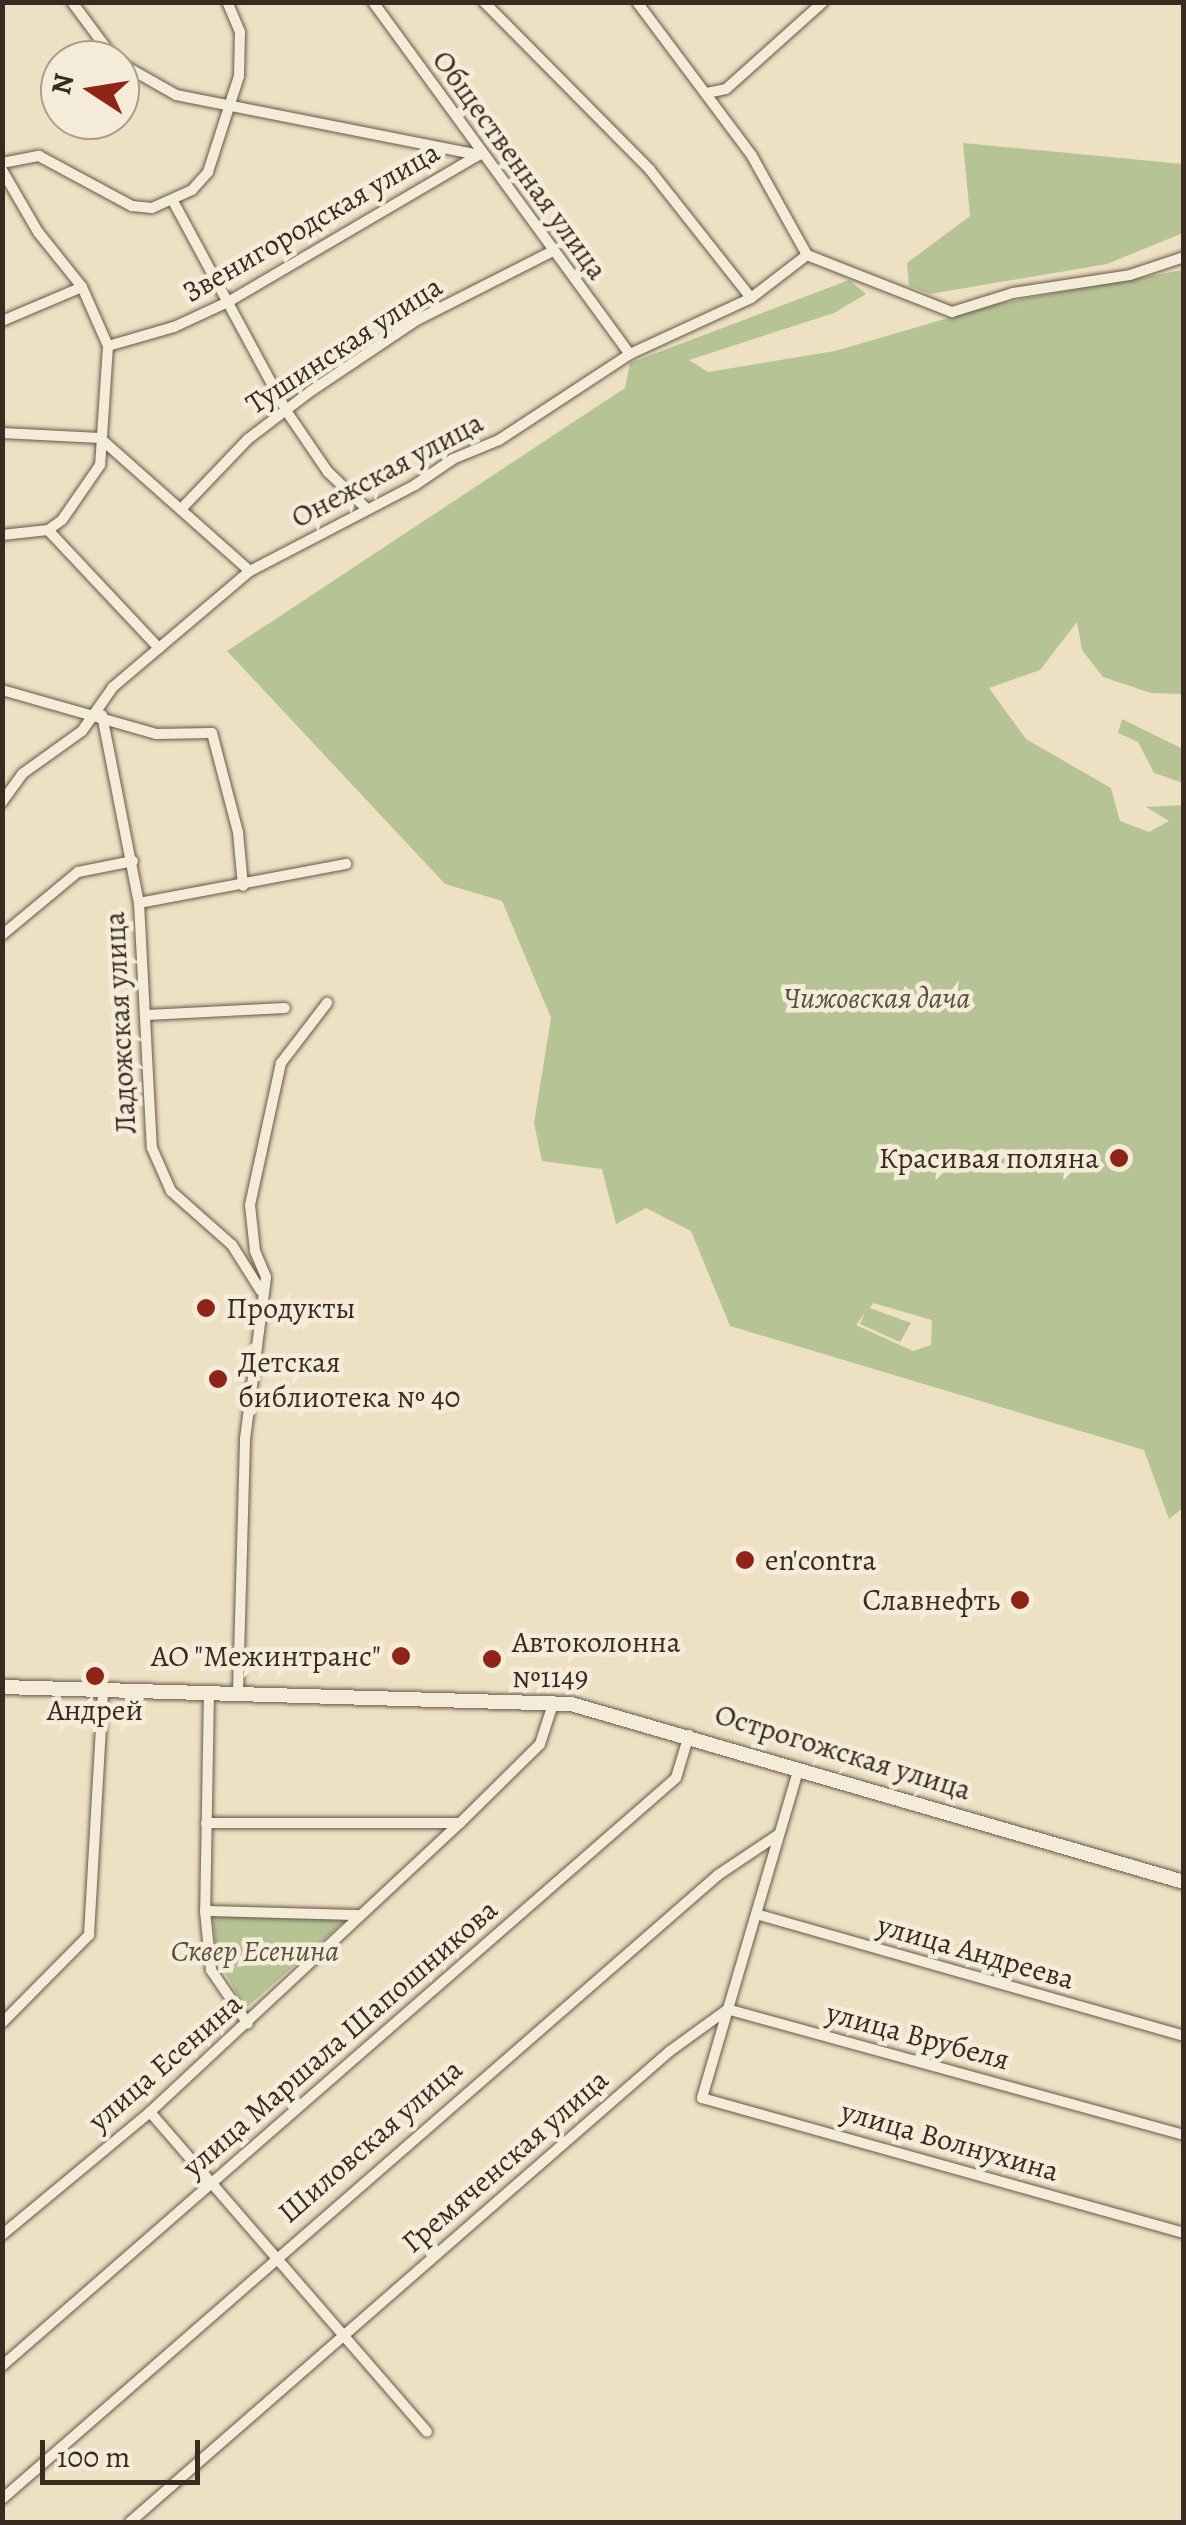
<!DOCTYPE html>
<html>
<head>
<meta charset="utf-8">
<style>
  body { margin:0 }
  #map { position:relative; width:1186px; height:2525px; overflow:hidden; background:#eee1c3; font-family:Alegreya,serif }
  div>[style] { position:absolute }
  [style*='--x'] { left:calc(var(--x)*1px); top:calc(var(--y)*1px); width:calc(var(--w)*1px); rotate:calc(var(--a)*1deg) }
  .green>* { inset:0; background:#b6c395 }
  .roads { filter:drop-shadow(0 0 2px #665849) drop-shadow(0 0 2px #665849) }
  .minor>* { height:10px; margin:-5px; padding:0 5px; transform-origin:5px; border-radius:5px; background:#f4ecd8 }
  .tertiary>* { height:14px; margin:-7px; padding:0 7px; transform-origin:7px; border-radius:7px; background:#f4ecd8 }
  .dots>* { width:28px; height:28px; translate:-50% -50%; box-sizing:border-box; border:5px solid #f4ecd8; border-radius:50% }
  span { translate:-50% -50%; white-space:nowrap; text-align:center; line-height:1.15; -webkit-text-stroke:9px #f4ecd8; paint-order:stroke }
  .street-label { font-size:30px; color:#392b20 }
  .park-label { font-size:30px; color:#58513d; font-style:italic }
  .poi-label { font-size:30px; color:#392b20 }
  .right { translate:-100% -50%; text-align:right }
  .left { translate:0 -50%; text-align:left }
  .frame { position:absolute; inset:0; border:5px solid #392b20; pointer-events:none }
  .north { position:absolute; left:40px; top:40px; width:100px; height:100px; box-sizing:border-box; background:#f4ecd8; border:2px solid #a99f8e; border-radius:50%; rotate:282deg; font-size:28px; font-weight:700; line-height:40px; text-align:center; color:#392b20 }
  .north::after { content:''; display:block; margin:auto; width:35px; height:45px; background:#8f2418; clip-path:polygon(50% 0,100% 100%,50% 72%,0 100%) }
  .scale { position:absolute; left:40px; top:2440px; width:160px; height:45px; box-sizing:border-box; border:5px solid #392b20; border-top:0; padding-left:12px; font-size:30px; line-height:35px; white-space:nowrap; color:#392b20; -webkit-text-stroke:8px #f4ecd8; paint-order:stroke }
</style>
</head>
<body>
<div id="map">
  <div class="green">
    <div style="clip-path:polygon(963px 143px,1183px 164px,1183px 233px,1107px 264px,930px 294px,909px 286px,907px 263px,970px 216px)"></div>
    <div style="clip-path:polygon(evenodd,1183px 270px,1183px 694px,1151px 693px,1103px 677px,1082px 650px,1077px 622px,1040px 670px,989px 688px,1026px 739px,1111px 788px,1120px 821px,1149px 832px,1169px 821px,1146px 807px,1183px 805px,1183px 1508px,1169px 1519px,1144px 1450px,730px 1326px,691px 1231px,646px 1208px,616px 1224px,602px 1169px,542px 1161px,534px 1123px,551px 1018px,502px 901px,445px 884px,227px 651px,625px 388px,630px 363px,849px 280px,866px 294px,834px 313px,689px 360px,708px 372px,835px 351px,996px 304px,1183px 270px,873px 1303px,932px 1320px,931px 1345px,913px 1351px,856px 1325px,865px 1313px,860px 1324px,900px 1342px,911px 1323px,870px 1308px,873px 1303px)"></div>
    <div style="clip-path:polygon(1122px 719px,1183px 749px,1183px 783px,1154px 773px,1138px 742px,1118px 733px)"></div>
    <div style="clip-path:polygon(212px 1913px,348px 1918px,245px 2009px,217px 1958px)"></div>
  </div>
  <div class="roads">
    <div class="minor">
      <div style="--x:72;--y:2;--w:72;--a:53.4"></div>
      <div style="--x:373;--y:2;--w:436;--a:53.9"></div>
      <div style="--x:484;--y:2;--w:236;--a:45.3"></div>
      <div style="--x:650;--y:170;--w:163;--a:51.7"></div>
      <div style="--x:637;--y:2;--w:192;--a:53.2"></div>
      <div style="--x:752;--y:156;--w:113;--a:60.9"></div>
      <div style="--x:120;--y:63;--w:64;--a:29.7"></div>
      <div style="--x:176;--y:95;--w:309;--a:11.2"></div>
      <div style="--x:707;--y:93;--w:19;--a:-12"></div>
      <div style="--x:726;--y:89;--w:130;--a:-41.9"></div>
      <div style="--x:2;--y:163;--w:38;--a:-11"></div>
      <div style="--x:39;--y:156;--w:106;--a:28.3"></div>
      <div style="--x:132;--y:206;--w:20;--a:6"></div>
      <div style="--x:152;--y:208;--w:44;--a:-24.2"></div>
      <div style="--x:192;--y:190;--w:24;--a:-48"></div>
      <div style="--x:208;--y:172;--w:101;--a:-72.1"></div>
      <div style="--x:239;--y:76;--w:44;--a:-88.7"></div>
      <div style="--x:240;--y:32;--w:33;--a:-113"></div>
      <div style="--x:2;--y:170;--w:72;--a:59.9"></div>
      <div style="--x:38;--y:232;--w:70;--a:51.3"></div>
      <div style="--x:82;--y:287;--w:64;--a:66.2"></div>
      <div style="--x:108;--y:346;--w:119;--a:93.8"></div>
      <div style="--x:100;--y:465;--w:67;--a:124.6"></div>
      <div style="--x:62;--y:520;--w:17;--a:144"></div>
      <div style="--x:48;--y:530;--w:46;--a:173.8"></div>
      <div style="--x:173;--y:201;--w:240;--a:61.6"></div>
      <div style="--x:287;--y:412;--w:73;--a:55.7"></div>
      <div style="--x:328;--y:472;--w:52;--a:43.5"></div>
      <div style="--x:807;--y:255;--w:156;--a:21.5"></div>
      <div style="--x:952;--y:312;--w:64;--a:-17.3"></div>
      <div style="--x:1013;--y:293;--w:118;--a:-8.7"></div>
      <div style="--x:1130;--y:275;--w:57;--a:-18.4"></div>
      <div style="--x:2;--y:321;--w:87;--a:-23"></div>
      <div style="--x:108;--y:346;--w:69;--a:-16.1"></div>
      <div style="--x:174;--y:327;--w:60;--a:-24.8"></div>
      <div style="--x:228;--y:302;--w:291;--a:-30.4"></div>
      <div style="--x:2;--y:433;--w:98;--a:2.9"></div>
      <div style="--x:100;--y:438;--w:200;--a:41.6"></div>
      <div style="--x:184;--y:506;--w:93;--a:-46.3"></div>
      <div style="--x:248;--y:439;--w:79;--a:-37.3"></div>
      <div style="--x:311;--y:391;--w:125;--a:-33.9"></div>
      <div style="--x:415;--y:321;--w:153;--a:-26.9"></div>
      <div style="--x:48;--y:530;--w:162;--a:46.8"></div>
      <div style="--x:2;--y:690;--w:160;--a:15.9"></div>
      <div style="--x:156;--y:734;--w:56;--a:-1"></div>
      <div style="--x:212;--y:733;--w:102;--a:75.3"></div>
      <div style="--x:238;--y:832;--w:54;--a:84.7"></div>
      <div style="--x:102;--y:715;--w:192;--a:78.9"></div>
      <div style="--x:139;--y:903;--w:245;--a:87"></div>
      <div style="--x:152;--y:1148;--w:47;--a:66.2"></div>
      <div style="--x:171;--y:1191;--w:81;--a:41.5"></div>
      <div style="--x:232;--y:1245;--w:54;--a:57.8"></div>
      <div style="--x:2;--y:802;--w:34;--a:-54"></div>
      <div style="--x:22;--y:774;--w:74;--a:-35.6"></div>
      <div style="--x:82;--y:731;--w:54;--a:-54.8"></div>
      <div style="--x:113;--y:687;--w:180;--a:-40.3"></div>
      <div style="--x:250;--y:571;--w:186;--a:-27.5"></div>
      <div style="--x:415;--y:485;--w:46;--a:-34.4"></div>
      <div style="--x:453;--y:459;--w:50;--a:-22.4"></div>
      <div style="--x:499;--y:440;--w:157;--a:-33.3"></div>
      <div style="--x:630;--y:354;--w:133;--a:-24.8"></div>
      <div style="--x:751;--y:298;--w:71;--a:-37.5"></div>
      <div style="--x:139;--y:903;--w:211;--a:-10.7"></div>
      <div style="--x:2;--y:935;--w:99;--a:-39.7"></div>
      <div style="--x:78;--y:872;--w:56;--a:-11.3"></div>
      <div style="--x:147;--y:1015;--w:138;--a:-2.9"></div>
      <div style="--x:209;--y:1691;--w:220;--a:91"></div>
      <div style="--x:205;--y:1911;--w:59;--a:84.2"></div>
      <div style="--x:211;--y:1970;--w:65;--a:55.6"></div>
      <div style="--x:238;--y:1692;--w:253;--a:-88.4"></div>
      <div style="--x:245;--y:1439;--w:163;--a:-82.6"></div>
      <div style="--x:266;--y:1277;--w:28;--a:-113"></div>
      <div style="--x:255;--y:1251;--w:46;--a:-96.2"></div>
      <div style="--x:250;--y:1205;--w:145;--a:-77.7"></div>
      <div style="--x:281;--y:1063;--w:76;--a:-52.5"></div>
      <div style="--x:206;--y:1823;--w:254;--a:0"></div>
      <div style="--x:205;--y:1911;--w:154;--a:1.5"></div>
      <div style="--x:756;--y:1914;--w:445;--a:15.9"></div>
      <div style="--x:2;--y:2023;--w:124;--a:-45.3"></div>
      <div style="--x:89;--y:1935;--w:246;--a:-86.7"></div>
      <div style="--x:150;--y:2112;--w:423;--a:49.1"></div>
      <div style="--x:1184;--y:2135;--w:473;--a:-164.6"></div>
      <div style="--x:728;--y:2009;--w:93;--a:106.3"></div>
      <div style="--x:702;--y:2098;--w:501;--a:15.65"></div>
      <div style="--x:2;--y:2235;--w:192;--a:-39.7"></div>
      <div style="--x:150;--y:2112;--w:424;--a:-43"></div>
      <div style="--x:460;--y:1823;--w:112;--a:-44.6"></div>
      <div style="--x:540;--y:1744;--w:45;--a:-72"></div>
      <div style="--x:2;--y:2366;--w:894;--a:-41.1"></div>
      <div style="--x:676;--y:1778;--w:45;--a:-73.2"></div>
      <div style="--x:2;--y:2499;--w:950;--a:-41.07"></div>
      <div style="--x:718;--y:1875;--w:73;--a:-33.9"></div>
      <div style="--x:130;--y:2522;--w:717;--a:-41.1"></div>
      <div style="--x:670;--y:2051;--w:72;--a:-35.9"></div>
      <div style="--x:728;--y:2009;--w:251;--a:-73.6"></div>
    </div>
    <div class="tertiary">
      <div style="--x:2;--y:1687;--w:569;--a:1.71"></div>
      <div style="--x:571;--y:1704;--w:638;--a:16.19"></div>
    </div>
  </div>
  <div class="dots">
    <div style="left:1119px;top:1158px;background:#8f2418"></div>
    <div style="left:206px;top:1308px;background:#8f2418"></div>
    <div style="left:218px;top:1379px;background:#8f2418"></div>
    <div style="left:745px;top:1560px;background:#8f2418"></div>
    <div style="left:1020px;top:1600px;background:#8f2418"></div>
    <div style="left:401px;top:1656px;background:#8f2418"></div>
    <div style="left:492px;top:1659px;background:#8f2418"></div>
    <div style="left:95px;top:1676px;background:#8f2418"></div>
  </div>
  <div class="street-label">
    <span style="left:520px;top:165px;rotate:54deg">Общественная улица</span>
    <span style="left:311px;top:222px;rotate:-30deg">Звенигородская улица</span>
    <span style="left:344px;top:345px;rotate:-33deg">Тушинская улица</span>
    <span style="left:387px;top:470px;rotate:-28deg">Онежская улица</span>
    <span style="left:120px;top:1023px;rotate:-93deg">Ладожская улица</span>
    <span style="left:843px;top:1752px;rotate:17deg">Острогожская улица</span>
    <span style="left:976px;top:1952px;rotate:16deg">улица Андреева</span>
    <span style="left:918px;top:2036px;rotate:15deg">улица Врубеля</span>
    <span style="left:340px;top:2038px;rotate:-41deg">улица Маршала Шапошникова</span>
    <span style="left:165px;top:2062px;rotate:-41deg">улица Есенина</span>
    <span style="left:370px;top:2141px;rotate:-41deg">Шиловская улица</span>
    <span style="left:950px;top:2141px;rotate:16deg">улица Волнухина</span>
    <span style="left:505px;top:2161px;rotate:-41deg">Гремяченская улица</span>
  </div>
  <div class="park-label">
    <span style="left:877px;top:998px">Чижовская дача</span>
    <span style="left:255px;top:1951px">Сквер Есенина</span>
  </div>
  <div class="poi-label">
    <span class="right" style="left:1099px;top:1158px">Красивая поляна</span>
    <span class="left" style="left:226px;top:1308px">Продукты</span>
    <span class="left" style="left:238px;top:1379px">Детская<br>библиотека № 40</span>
    <span class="left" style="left:765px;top:1560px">en'contra</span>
    <span class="right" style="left:1000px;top:1600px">Cлавнефть</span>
    <span class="left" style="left:512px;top:1659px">Автоколонна<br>№1149</span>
    <span class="right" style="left:381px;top:1656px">АО "Межинтранс"</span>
    <span style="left:95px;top:1710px">Андрей</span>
  </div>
  <div class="frame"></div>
  <div class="north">N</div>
  <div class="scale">100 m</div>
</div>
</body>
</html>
